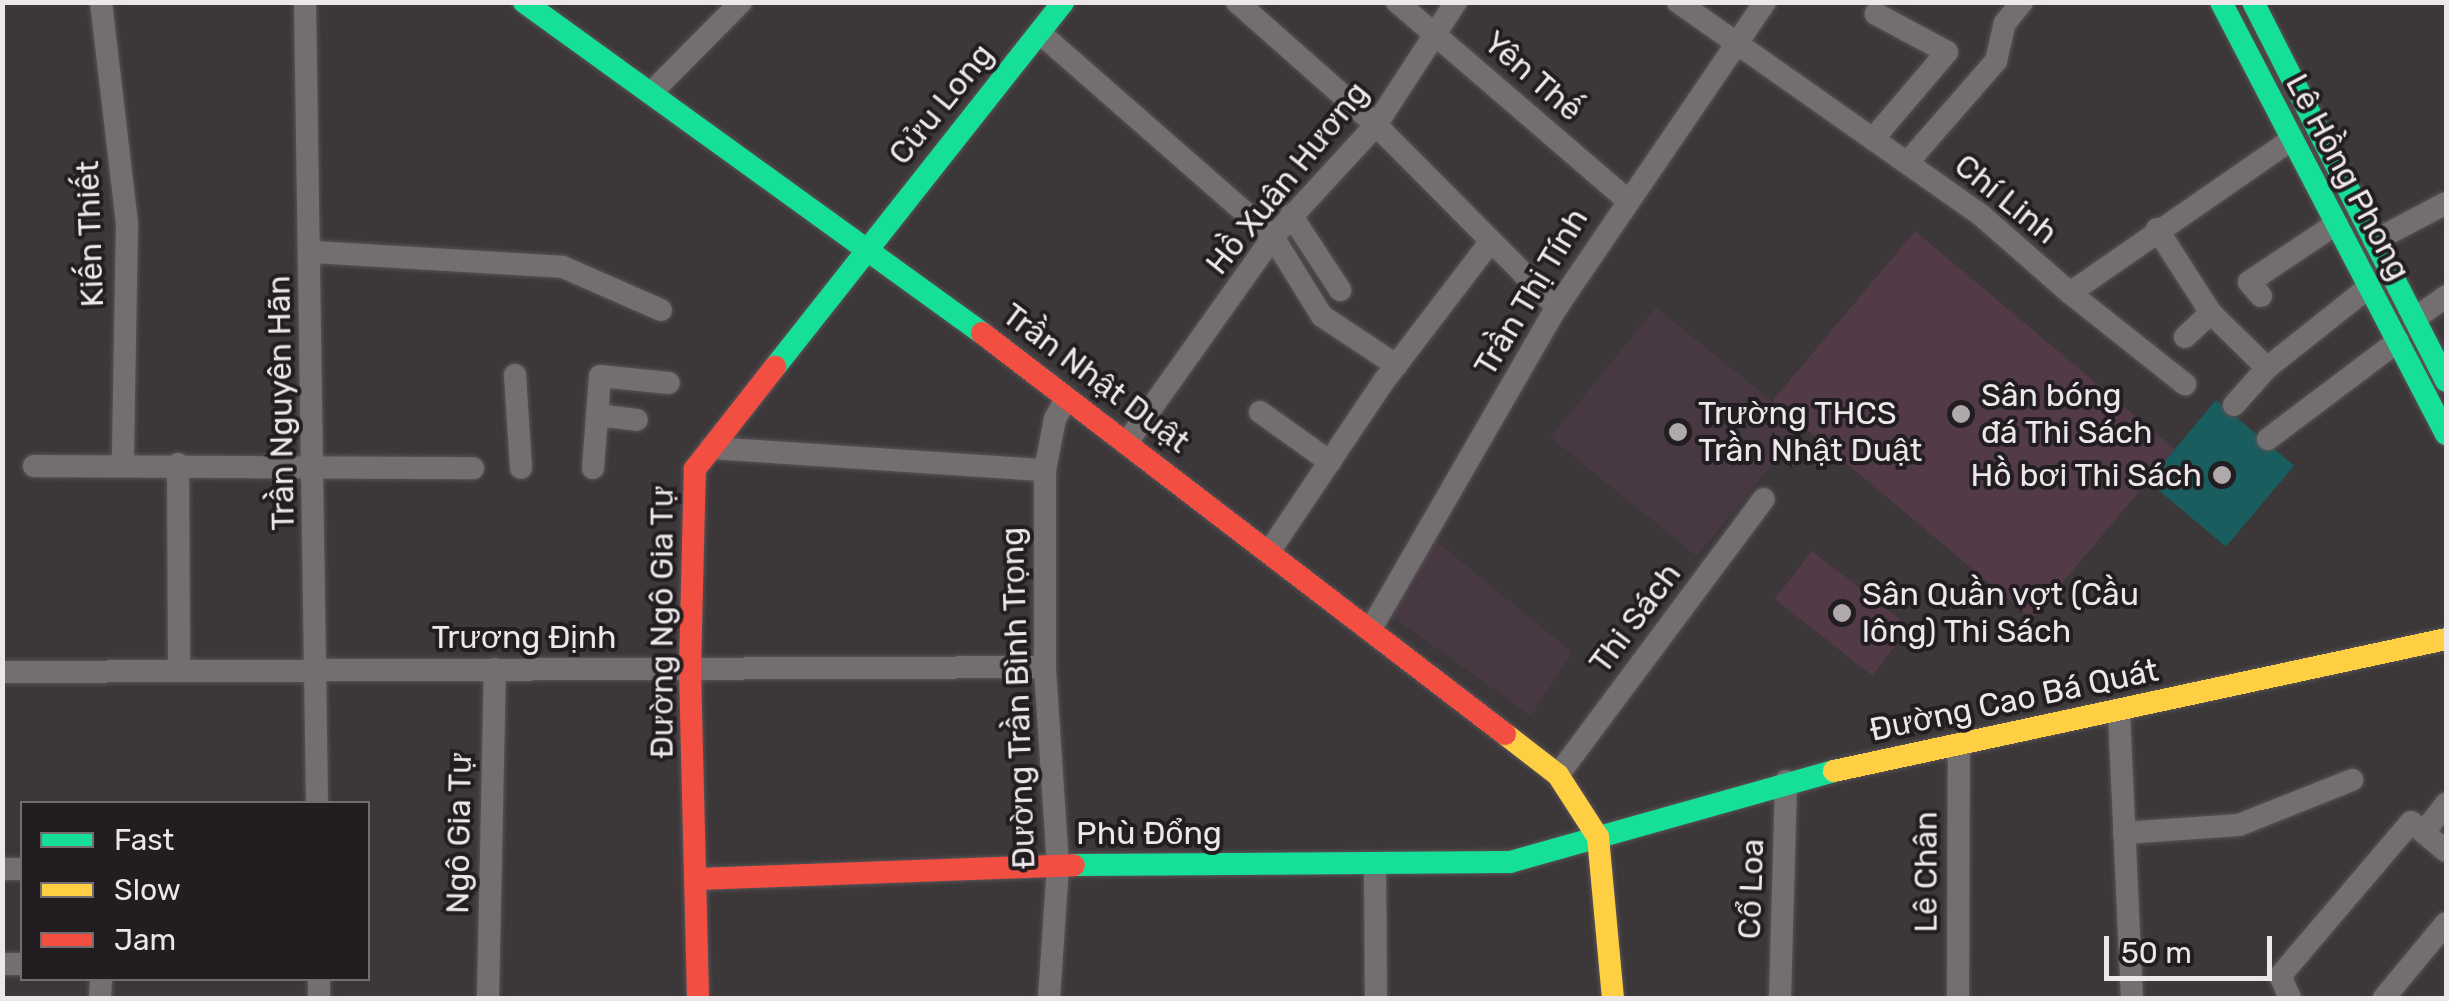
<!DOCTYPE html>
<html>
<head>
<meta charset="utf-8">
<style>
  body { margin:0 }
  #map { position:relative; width:2449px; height:1001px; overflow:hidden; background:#3c3739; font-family:Rubik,sans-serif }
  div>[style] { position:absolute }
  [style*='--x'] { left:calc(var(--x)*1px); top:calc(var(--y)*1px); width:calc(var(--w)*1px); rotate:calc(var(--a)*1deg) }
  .built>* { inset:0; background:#473841; transform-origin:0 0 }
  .green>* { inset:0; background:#523a47; transform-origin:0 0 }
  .water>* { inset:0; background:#195d5e; transform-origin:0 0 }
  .roads { filter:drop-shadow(0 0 2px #585355) drop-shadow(0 0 2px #585355) }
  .street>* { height:22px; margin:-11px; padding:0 11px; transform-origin:11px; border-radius:11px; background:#736f71 }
  .fast>* { height:22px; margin:-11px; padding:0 11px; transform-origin:11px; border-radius:11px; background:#16e098 }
  .slow>* { height:22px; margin:-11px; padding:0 11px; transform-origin:11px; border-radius:11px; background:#ffcf43 }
  .jam>* { height:22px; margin:-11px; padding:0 11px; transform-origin:11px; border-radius:11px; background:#f24e42 }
  .dots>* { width:28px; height:28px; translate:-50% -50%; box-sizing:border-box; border:5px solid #221d20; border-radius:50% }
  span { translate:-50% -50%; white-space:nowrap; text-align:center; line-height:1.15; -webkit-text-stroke:8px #221d20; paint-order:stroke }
  .street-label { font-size:32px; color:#ede6ea }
  .poi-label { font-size:32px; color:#ede6ea }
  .left { translate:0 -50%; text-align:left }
  .right { translate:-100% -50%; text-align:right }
  .frame { position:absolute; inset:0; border:5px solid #ede6ea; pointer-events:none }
  .legend { position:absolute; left:20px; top:801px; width:350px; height:180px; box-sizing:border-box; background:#221d20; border:2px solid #736d71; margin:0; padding:12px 18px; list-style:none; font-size:30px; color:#ede6ea }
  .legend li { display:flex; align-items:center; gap:20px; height:50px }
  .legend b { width:50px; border:2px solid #736d71 }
  .scale { position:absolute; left:2104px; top:936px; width:168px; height:45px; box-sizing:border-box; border:5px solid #ede6ea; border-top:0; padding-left:12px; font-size:30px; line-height:35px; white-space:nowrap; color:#ede6ea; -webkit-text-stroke:8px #221d20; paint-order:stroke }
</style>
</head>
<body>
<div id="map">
  <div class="built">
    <div style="left:1656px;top:307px;width:189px;height:168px;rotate:39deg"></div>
    <div style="clip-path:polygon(1435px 540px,1572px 652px,1531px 716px,1390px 615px)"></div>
  </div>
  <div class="green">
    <div style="left:1915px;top:231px;width:339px;height:222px;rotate:40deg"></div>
    <div style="left:1812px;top:551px;width:124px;height:61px;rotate:38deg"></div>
  </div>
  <div class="water">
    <div style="left:2216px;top:400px;width:102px;height:106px;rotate:40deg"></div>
  </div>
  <div class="roads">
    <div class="street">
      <div style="--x:101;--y:2;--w:223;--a:83.3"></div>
      <div style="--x:127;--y:223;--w:240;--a:91"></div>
      <div style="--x:305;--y:2;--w:802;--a:89.14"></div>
      <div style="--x:1237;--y:2;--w:186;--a:41.5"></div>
      <div style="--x:1376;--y:125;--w:257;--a:45.2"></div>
      <div style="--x:1397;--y:2;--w:302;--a:40.7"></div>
      <div style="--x:1678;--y:2;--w:372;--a:35.1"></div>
      <div style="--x:1982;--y:216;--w:117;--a:41.2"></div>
      <div style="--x:2070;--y:293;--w:270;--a:-34.7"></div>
      <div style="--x:1040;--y:33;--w:310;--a:41.2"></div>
      <div style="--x:1273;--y:237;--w:93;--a:58.2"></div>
      <div style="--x:1322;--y:316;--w:89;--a:33.5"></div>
      <div style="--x:651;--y:93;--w:128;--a:-45.3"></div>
      <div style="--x:1873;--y:139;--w:114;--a:-49.6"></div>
      <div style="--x:1947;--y:52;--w:81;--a:-151.8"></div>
      <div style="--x:1907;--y:163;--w:135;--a:-48.9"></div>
      <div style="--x:1996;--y:61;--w:39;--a:-77"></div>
      <div style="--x:2005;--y:23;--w:27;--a:-51"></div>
      <div style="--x:1291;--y:215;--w:90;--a:56.8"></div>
      <div style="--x:2157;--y:229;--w:100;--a:57.3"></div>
      <div style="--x:2211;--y:313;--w:78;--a:44.5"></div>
      <div style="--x:2374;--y:241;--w:81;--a:-27.8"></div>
      <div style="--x:312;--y:252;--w:251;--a:3.4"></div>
      <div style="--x:563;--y:267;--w:107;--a:23.7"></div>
      <div style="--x:2070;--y:293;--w:147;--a:38.4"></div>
      <div style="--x:2261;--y:296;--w:18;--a:-131"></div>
      <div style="--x:2249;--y:282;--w:105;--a:-33.7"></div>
      <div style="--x:2414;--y:319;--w:39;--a:-35"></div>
      <div style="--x:2185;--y:337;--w:35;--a:-43"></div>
      <div style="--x:515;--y:375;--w:93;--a:86.3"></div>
      <div style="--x:2234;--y:405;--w:50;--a:-48.3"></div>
      <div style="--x:2267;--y:368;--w:130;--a:-38.5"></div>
      <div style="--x:1260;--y:412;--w:86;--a:35.5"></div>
      <div style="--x:597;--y:415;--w:40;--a:7.1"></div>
      <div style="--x:2268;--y:439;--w:163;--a:-37"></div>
      <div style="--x:1128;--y:441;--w:250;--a:-54.6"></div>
      <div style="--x:1273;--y:237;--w:152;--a:-47.4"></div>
      <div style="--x:1376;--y:125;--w:147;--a:-57"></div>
      <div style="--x:711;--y:448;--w:335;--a:3.8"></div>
      <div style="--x:178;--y:464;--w:207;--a:89.7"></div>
      <div style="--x:34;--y:466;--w:439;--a:0.3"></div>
      <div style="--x:593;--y:468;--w:92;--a:-85.6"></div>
      <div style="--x:600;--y:376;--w:69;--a:5.8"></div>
      <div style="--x:1269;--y:552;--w:206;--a:-56.1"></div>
      <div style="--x:1384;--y:381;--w:176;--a:-52.6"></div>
      <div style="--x:1372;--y:627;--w:370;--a:-60"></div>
      <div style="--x:1557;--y:307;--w:369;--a:-55.7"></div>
      <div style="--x:2;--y:672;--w:1043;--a:-0.27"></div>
      <div style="--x:2119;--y:713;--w:285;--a:87.4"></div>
      <div style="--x:1558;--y:775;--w:344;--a:-53.3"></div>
      <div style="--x:2424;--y:832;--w:36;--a:-52"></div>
      <div style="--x:2124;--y:833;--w:115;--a:-4"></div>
      <div style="--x:2239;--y:825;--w:122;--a:-21.7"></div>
      <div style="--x:1375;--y:866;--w:132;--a:89.6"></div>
      <div style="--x:2;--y:869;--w:20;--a:0"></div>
      <div style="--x:2;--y:964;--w:20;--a:0"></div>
      <div style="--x:319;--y:978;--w:20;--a:90"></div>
      <div style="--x:100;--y:998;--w:20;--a:-87"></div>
      <div style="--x:488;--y:998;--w:329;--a:-88.8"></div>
      <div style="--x:1049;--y:998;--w:133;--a:-86.1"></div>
      <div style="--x:1058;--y:865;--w:198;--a:-93.8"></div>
      <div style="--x:1045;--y:667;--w:197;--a:-90"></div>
      <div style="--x:1045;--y:470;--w:52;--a:-78.9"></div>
      <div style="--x:1055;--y:419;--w:24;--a:-62"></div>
      <div style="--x:1780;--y:998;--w:217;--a:-88.4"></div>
      <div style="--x:1958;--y:998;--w:253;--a:-89.8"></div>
      <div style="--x:2290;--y:998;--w:24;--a:-114"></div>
      <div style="--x:2280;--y:976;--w:202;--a:-49.6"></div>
      <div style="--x:2411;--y:822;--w:45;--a:39.6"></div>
      <div style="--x:2384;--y:998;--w:97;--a:-50.4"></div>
    </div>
    <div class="fast">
      <div style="--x:524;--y:2;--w:565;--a:35.86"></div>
      <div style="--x:2221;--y:2;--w:487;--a:62.5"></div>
      <div style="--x:2253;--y:2;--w:425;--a:63"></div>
      <div style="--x:775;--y:367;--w:465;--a:-51.7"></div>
      <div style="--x:1074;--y:865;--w:436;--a:-0.4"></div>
      <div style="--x:1510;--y:862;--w:337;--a:-15.7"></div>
    </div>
    <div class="slow">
      <div style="--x:1505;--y:734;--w:67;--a:37.7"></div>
      <div style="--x:1558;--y:775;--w:74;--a:57.2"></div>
      <div style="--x:1598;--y:837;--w:162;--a:84.7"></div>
      <div style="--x:1834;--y:771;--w:626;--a:-12.17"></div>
    </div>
    <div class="jam">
      <div style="--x:982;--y:333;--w:659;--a:37.48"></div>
      <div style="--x:697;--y:879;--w:377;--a:-2.1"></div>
      <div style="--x:698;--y:998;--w:330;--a:-91.4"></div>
      <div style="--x:690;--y:668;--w:199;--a:-88.6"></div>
      <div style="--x:695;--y:469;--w:130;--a:-51.9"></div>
    </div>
  </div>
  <div class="dots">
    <div style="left:1961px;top:414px;background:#afa9ac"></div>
    <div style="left:1678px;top:432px;background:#afa9ac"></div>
    <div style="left:2222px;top:475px;background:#afa9ac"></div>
    <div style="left:1842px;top:613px;background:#afa9ac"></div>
  </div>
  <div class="street-label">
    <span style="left:1533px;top:76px;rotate:41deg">Yên Thế</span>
    <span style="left:941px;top:104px;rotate:-51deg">Cửu Long</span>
    <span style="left:2348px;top:177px;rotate:62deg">Lê Hồng Phong</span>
    <span style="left:1287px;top:178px;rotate:-51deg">Hồ Xuân Hương</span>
    <span style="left:2006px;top:199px;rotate:39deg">Chí Linh</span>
    <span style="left:90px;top:234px;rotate:-92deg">Kiến Thiết</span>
    <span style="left:1531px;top:292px;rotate:-59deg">Trần Thị Tính</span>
    <span style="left:1096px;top:378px;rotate:37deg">Trần Nhật Duật</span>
    <span style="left:281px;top:403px;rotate:-91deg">Trần Nguyên Hãn</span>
    <span style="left:1635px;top:618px;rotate:-53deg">Thi Sách</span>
    <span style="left:662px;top:622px;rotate:-90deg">Đường Ngô Gia Tự</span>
    <span style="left:524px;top:637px">Trương Định</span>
    <span style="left:1018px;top:698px;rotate:-92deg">Đường Trần Bình Trọng</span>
    <span style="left:2014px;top:700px;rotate:-12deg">Đường Cao Bá Quát</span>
    <span style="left:459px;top:833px;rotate:-89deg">Ngô Gia Tự</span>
    <span style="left:1149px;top:833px">Phù Đổng</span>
    <span style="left:1926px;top:872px;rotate:-90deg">Lê Chân</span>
    <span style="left:1751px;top:889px;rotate:-88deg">Cổ Loa</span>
  </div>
  <div class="poi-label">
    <span class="left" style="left:1981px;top:414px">Sân bóng<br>đá Thi Sách</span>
    <span class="left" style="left:1698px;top:432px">Trường THCS<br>Trần Nhật Duật</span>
    <span class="right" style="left:2202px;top:475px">Hồ bơi Thi Sách</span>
    <span class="left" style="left:1862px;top:613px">Sân Quần vợt (Cầu<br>lông) Thi Sách</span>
  </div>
  <div class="frame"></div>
  <ul class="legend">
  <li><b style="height:12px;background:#16e098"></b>Fast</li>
  <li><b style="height:12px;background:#ffcf43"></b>Slow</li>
  <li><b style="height:12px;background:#f24e42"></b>Jam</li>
  </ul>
  <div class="scale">50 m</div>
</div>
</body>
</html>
